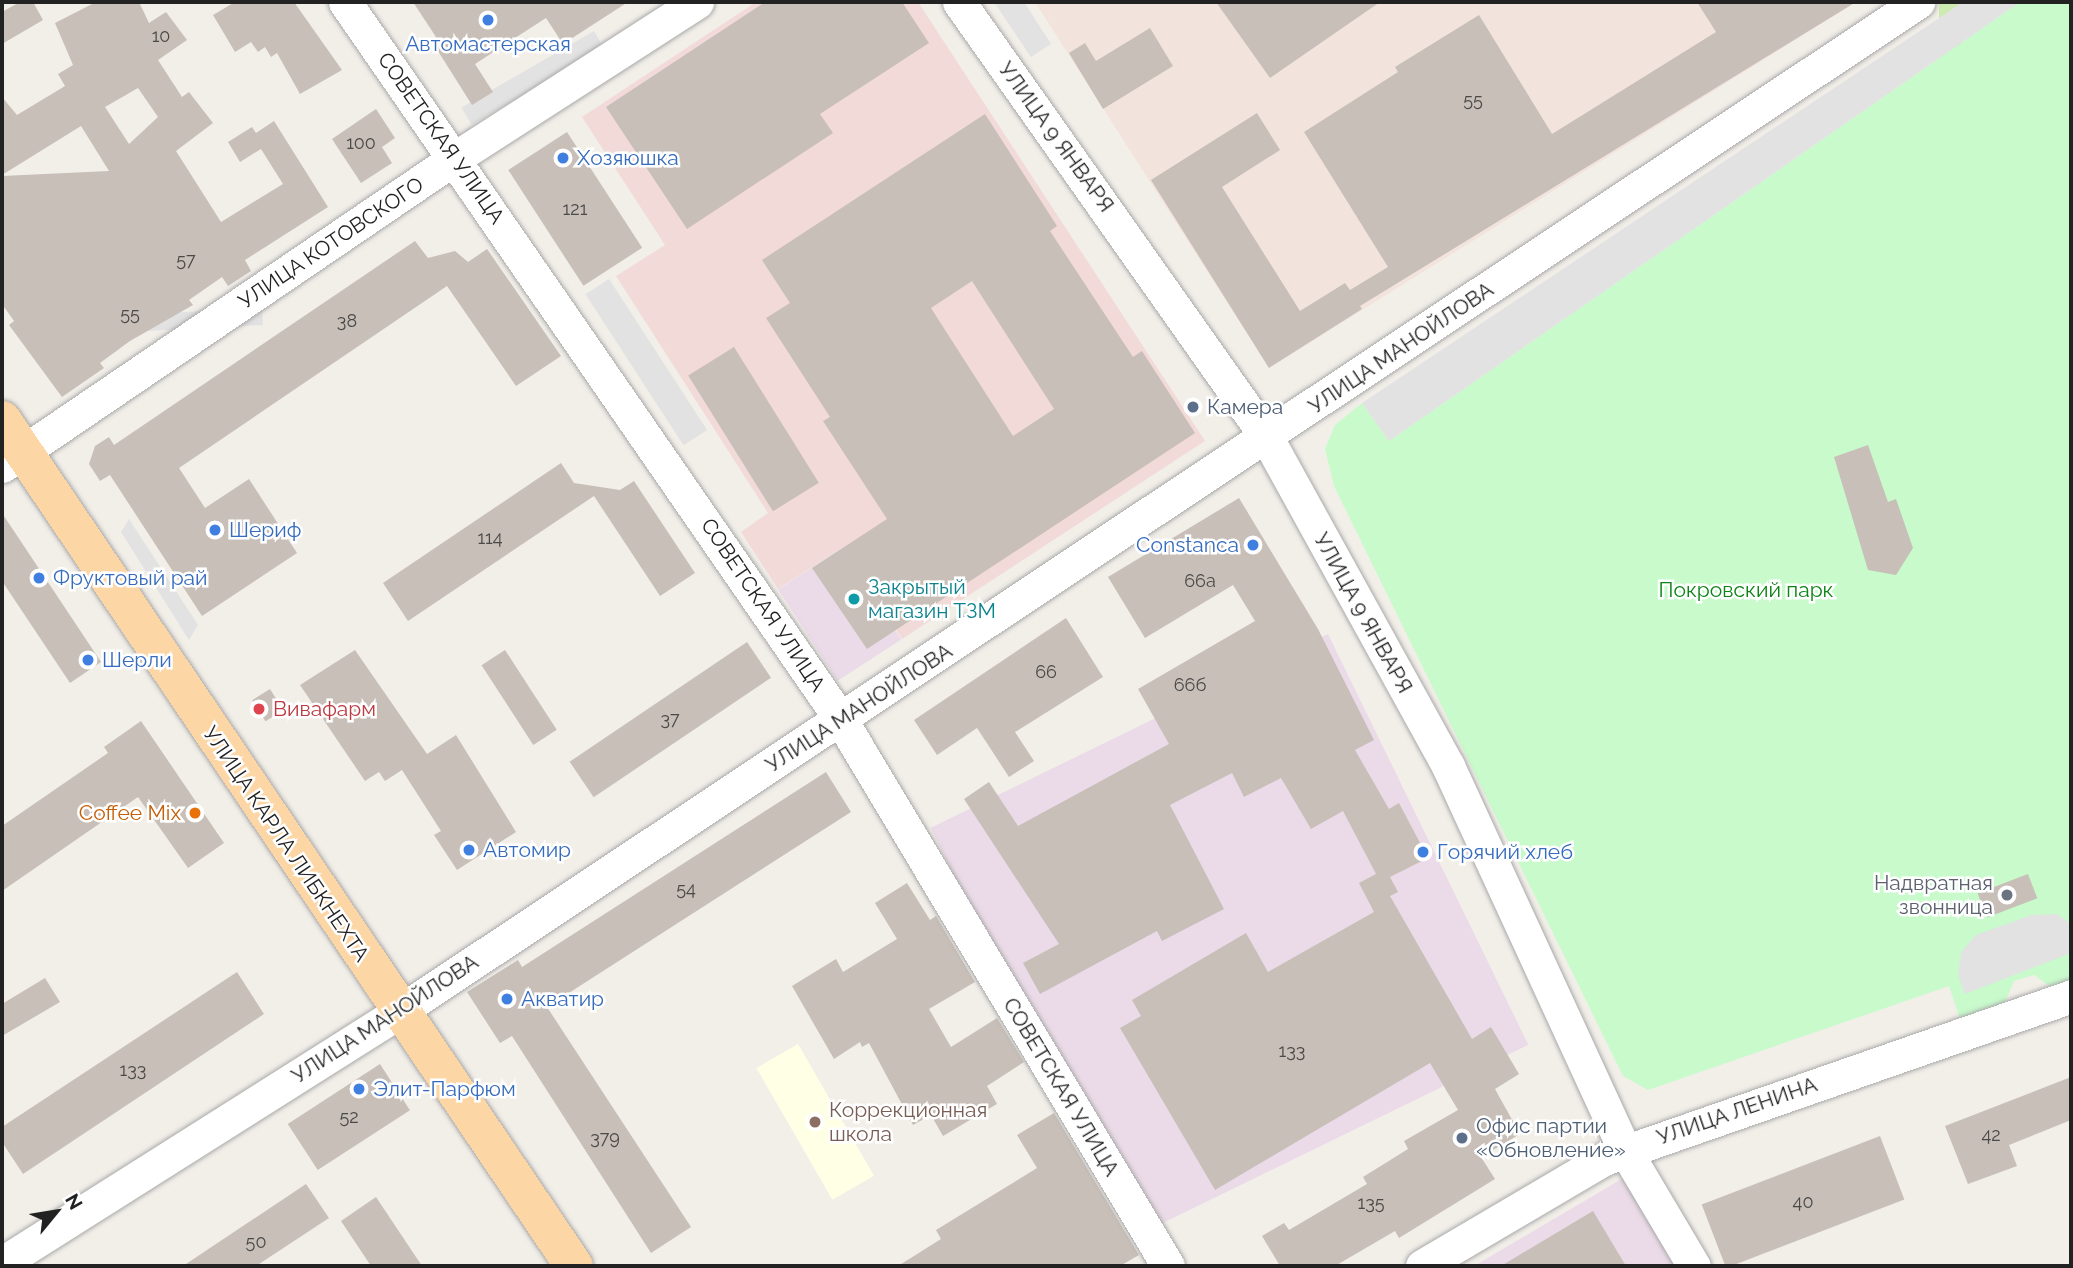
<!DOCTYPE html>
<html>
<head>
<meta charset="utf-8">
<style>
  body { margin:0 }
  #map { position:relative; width:2073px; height:1268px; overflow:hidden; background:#f2efe9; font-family:Raleway,sans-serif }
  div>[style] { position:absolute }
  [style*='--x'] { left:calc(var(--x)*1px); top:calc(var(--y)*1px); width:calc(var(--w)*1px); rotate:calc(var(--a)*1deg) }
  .commercial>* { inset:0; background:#f2dad9 }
  .industrial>* { inset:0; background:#ebdbe8; transform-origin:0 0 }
  .education>* { inset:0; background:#ffffe5; transform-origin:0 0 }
  .military>* { inset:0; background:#f3e3dd }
  .grass>* { inset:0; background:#cdebb0; transform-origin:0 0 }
  .park>* { inset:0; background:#c8facc }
  .parking>* { inset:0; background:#e2e2e2; transform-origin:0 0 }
  .building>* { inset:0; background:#c7bfb8; transform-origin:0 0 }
  .roads { filter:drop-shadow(0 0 2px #a9a9a9) drop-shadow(0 0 2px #a9a9a9) }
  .minor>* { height:33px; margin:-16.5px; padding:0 16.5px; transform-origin:16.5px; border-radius:16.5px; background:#fff }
  .major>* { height:38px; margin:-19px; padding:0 19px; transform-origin:19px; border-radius:19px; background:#fcd6a4 }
  .dots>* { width:19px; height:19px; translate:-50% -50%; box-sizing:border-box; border:4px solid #fff; border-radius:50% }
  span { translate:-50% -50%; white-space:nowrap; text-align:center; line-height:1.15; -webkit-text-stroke:5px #fff; paint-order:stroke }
  .number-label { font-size:18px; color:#4b4948 }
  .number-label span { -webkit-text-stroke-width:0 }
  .shop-label { font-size:21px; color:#366cbe }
  .left { translate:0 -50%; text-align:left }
  .right { translate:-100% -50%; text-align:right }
  .street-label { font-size:21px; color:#222 }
  .service-label { font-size:21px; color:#4e5e75 }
  .culture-label { font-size:21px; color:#0d838f }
  .park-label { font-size:21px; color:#0c8416 }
  .health-label { font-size:21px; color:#be3a42 }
  .food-label { font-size:21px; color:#c56008 }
  .worship-label { font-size:21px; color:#5b616d }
  .education-label { font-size:21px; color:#785e54 }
  .frame { position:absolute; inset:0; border:4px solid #222; pointer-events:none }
  .north { position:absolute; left:21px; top:1177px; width:70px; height:70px; -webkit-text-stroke:5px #fff; paint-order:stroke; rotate:60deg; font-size:19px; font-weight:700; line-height:28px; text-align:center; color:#222 }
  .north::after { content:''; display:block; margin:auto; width:24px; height:32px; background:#222; clip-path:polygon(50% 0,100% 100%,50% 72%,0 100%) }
</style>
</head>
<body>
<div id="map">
  <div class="commercial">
    <div style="clip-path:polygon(756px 2px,918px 2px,1205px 441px,902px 639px,842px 548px,778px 589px,741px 532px,768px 513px,616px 276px,665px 245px,582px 117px)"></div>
  </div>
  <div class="industrial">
    <div style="left:842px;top:548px;width:109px;height:76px;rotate:57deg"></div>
    <div style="left:1328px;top:634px;width:457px;height:442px;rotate:64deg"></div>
    <div style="clip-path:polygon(1625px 1177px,1678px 1266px,1474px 1266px)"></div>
  </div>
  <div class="education">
    <div style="left:798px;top:1044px;width:152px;height:48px;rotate:60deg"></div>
  </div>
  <div class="military">
    <div style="clip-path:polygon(1035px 2px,1856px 2px,1269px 368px)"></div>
  </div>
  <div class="grass">
    <div style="left:1939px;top:2px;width:24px;height:679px"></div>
  </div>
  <div class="park">
    <div style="clip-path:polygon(2020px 2px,2071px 2px,2071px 981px,2051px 987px,2034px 975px,2014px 981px,2004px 1005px,1960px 1019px,1949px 986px,1648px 1090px,1623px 1076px,1334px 486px,1325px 449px,1335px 425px,1362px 403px,1389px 441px)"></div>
  </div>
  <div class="parking">
    <div style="clip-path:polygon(994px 2px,1024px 2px,1051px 44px,1031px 57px)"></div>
    <div style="clip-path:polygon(1963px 2px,2020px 2px,1389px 441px,1362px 403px)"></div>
    <div style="left:594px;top:31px;width:20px;height:153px;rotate:60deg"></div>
    <div style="left:609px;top:279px;width:180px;height:28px;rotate:57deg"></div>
    <div style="left:262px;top:308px;width:17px;height:176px;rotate:87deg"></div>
    <div style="clip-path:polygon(129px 519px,198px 625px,189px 640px,121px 532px)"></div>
    <div style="clip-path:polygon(2057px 914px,2071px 924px,2071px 953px,1965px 994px,1958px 975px,1961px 952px,1976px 935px,2032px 915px)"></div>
  </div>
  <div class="building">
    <div style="clip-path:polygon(20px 2px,33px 2px,43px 20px,2px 44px,2px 12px)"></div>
    <div style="clip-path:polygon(evenodd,96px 2px,139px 2px,149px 23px,166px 12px,187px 40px,158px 60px,182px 97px,189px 92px,213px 123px,176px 151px,221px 222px,283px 184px,261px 149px,240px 162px,228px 142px,252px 127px,256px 133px,274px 121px,328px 207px,245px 260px,251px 271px,228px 286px,222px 277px,189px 300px,193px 305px,130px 341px,100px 363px,104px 368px,62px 397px,9px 325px,14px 321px,2px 304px,2px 176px,109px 171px,81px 126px,2px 175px,2px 97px,17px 115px,65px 86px,58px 74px,73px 65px,55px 23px,96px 2px,138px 88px,158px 117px,129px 144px,105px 107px,138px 88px)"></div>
    <div style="clip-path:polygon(235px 2px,294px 2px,342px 70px,300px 94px,277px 53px,271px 57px,265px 47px,258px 52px,251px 42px,235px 52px,213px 15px)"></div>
    <div style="clip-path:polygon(413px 2px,628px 2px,563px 44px,546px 18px,475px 64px,493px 92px,472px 105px,431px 40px,436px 37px)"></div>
    <div style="clip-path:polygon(765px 2px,902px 2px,929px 43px,820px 114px,833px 133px,687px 229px,606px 107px)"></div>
    <div style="clip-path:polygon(1216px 2px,1380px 2px,1270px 78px)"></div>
    <div style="clip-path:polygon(1697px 2px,1856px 2px,1360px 306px,1362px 309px,1269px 368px,1151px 180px,1257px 113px,1280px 150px,1222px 187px,1300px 311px,1345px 283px,1350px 290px,1388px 267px,1304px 132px,1398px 72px,1395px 67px,1479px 15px,1552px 134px,1716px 32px)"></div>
    <div style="clip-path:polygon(1150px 28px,1173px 66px,1103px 109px,1069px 53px,1085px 43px,1096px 61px)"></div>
    <div style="clip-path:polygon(376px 109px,395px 138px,382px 147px,392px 163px,361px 183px,332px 139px)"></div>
    <div style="clip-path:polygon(evenodd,985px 114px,1057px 226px,1050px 231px,1133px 357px,1142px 351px,1195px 433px,867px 649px,812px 568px,887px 519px,823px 421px,830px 417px,766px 318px,790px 303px,762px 260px,985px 114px,972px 281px,1054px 409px,1013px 436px,931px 308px,972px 281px)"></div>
    <div style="left:567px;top:132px;width:138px;height:70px;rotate:57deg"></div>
    <div style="clip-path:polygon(415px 241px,428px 258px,455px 251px,468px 262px,487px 249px,561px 356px,516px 386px,447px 286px,179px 468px,205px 508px,249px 479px,297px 553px,202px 616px,110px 475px,100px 481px,89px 464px,95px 446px,109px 437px,114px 445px)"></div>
    <div style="left:734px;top:347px;width:160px;height:54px;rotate:58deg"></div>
    <div style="clip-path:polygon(1868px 445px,1888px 502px,1896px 499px,1913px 548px,1896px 575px,1868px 570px,1834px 457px)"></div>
    <div style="clip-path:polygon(561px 463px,574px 483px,620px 490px,634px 481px,695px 573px,660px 596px,594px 496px,408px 621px,383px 583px)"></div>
    <div style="clip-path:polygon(1239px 498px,1318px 629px,1374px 740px,1355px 750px,1389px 809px,1399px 803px,1428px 858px,1390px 877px,1398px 892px,1390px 896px,1472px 1039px,1491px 1027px,1519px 1074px,1495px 1089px,1520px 1134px,1481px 1157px,1495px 1179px,1399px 1238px,1395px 1231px,1335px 1266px,1280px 1266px,1262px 1236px,1284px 1223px,1289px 1230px,1367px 1184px,1363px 1177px,1408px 1149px,1404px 1141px,1458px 1110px,1430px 1063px,1215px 1190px,1120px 1028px,1141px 1016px,1132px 1000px,1246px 933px,1268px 972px,1374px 912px,1359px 883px,1376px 874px,1343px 811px,1311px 829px,1281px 778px,1244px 797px,1232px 773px,1170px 805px,1224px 909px,1162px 941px,1157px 931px,1040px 994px,1023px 963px,1059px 944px,964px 799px,989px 782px,1018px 826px,1169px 744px,1138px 689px,1255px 621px,1233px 585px,1145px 638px,1108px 577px)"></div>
    <div style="clip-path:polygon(2px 513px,101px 662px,70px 683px,2px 581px)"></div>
    <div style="clip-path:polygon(1066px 618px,1103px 677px,1015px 732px,1034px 761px,1009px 777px,977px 728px,937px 755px,914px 720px)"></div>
    <div style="left:747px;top:642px;width:43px;height:214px;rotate:56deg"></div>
    <div style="clip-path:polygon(355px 650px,427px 754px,456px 735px,516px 832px,457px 870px,434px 835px,441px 831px,402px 770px,385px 781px,379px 772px,365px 781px,300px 685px)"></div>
    <div style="left:505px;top:650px;width:95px;height:28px;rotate:57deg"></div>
    <div style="left:270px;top:689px;width:25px;height:21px;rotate:58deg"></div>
    <div style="clip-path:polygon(141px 721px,224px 843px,188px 868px,138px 797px,2px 891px,2px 826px,108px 753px,104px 747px)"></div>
    <div style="clip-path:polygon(826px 772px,851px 812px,547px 1007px,691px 1227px,651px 1253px,512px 1036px,500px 1043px,467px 992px,518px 960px,522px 967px)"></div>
    <div style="left:2028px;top:874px;width:26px;height:54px;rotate:69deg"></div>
    <div style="clip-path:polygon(907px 883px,930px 920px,936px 916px,975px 982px,929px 1009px,951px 1047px,997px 1018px,1024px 1062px,987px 1086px,997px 1104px,943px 1136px,931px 1115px,913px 1125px,869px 1043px,862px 1047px,860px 1042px,834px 1059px,792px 986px,836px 959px,843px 972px,897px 939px,875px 903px)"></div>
    <div style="clip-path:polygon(237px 972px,264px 1014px,23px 1174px,2px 1142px,2px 1127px)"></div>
    <div style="clip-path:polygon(45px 978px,60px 1002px,2px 1036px,2px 1004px)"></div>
    <div style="left:380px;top:1064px;width:55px;height:110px;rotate:57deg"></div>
    <div style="clip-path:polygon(2071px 1077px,2071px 1120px,2009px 1145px,2017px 1166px,1968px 1184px,1945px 1126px)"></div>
    <div style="clip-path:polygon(1054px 1113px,1139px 1255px,1120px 1266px,898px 1266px,941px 1239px,936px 1230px,1037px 1168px,1017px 1135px)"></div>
    <div style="left:1880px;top:1136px;width:68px;height:191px;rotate:69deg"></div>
    <div style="clip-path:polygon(306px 1184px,329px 1218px,256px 1266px,183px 1266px)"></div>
    <div style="clip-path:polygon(376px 1197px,422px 1266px,371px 1266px,341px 1221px)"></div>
    <div style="clip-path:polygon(1593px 1211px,1626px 1266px,1501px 1266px)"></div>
  </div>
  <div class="roads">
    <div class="minor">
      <div style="--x:345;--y:2;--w:873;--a:55.36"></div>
      <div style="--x:841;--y:720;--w:636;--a:59.08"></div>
      <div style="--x:959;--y:2;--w:534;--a:54.76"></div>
      <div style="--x:1267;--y:438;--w:375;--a:61.1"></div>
      <div style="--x:1448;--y:766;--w:423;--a:65.3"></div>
      <div style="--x:1625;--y:1150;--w:135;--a:59.3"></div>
      <div style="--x:2;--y:466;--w:548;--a:-34.21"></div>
      <div style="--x:455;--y:158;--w:288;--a:-32.8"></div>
      <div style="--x:2;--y:1263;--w:471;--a:-32.3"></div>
      <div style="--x:400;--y:1011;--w:1823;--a:-33.61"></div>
      <div style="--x:1422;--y:1266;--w:211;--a:-30.5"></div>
      <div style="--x:1604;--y:1159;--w:495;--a:-19.2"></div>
    </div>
    <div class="major">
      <div style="--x:2;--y:420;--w:1021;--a:55.94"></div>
    </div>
  </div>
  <div class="dots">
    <div style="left:488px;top:20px;background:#3f7fe0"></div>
    <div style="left:563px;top:158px;background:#3f7fe0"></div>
    <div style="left:1193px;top:407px;background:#5c6f8a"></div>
    <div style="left:215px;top:530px;background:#3f7fe0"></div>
    <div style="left:1253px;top:545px;background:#3f7fe0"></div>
    <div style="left:39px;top:578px;background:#3f7fe0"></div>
    <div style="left:854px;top:599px;background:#0f9aa8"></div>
    <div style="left:88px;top:660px;background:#3f7fe0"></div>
    <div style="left:259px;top:709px;background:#e0444e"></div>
    <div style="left:195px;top:813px;background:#e8710a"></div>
    <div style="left:469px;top:850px;background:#3f7fe0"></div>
    <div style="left:1423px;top:852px;background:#3f7fe0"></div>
    <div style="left:2007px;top:895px;background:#6b7280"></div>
    <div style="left:507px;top:999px;background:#3f7fe0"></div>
    <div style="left:359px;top:1089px;background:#3f7fe0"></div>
    <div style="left:815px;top:1122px;background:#8d6e63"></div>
    <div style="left:1462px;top:1138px;background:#5c6f8a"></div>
  </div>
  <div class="number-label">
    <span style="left:161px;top:36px">10</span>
    <span style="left:1473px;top:100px">55</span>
    <span style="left:361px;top:143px">100</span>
    <span style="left:575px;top:209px">121</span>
    <span style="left:186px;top:260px">57</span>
    <span style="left:130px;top:314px">55</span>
    <span style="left:347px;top:321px">38</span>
    <span style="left:490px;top:538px">114</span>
    <span style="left:1200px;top:581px">66а</span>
    <span style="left:1046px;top:672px">66</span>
    <span style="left:1190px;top:685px">66б</span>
    <span style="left:670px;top:719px">37</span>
    <span style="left:686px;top:889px">54</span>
    <span style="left:1292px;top:1051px">133</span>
    <span style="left:133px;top:1070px">133</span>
    <span style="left:349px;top:1117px">52</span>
    <span style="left:1991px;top:1135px">42</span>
    <span style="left:605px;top:1138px">379</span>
    <span style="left:1803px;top:1202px">40</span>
    <span style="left:1371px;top:1203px">135</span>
    <span style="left:256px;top:1242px">50</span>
  </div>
  <div class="shop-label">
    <span style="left:488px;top:44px">Автомастерская</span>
    <span class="left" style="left:577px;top:158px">Хозяюшка</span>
    <span class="left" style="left:229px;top:530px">Шериф</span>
    <span class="right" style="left:1239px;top:545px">Constanca</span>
    <span class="left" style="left:53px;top:578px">Фруктовый рай</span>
    <span class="left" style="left:102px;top:660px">Шерли</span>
    <span class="left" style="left:483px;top:850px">Автомир</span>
    <span class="left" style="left:1437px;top:852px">Горячий хлеб</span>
    <span class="left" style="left:521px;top:999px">Акватир</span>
    <span class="left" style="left:373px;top:1089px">Элит-Парфюм</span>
  </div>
  <div class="street-label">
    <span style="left:1056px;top:137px;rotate:54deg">УЛИЦА 9 ЯНВАРЯ</span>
    <span style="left:441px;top:138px;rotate:55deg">СОВЕТСКАЯ УЛИЦА</span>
    <span style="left:331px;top:243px;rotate:-34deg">УЛИЦА КОТОВСКОГО</span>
    <span style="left:1401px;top:348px;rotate:-34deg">УЛИЦА МАНОЙЛОВА</span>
    <span style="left:763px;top:605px;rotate:56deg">СОВЕТСКАЯ УЛИЦА</span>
    <span style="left:1363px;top:613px;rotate:61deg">УЛИЦА 9 ЯНВАРЯ</span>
    <span style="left:859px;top:708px;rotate:-33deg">УЛИЦА МАНОЙЛОВА</span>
    <span style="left:286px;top:844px;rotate:56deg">УЛИЦА КАРЛА ЛИБКНЕХТА</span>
    <span style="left:385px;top:1019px;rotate:-33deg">УЛИЦА МАНОЙЛОВА</span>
    <span style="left:1061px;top:1087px;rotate:59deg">СОВЕТСКАЯ УЛИЦА</span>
    <span style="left:1737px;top:1111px;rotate:-19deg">УЛИЦА ЛЕНИНА</span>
  </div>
  <div class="service-label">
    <span class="left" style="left:1207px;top:407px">Камера</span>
    <span class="left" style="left:1476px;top:1138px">Офис партии<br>«Обновление»</span>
  </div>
  <div class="culture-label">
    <span class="left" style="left:868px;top:599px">Закрытый<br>магазин ТЗМ</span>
  </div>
  <div class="park-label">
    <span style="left:1746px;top:590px">Покровский парк</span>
  </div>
  <div class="health-label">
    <span class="left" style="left:273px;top:709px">Вивафарм</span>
  </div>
  <div class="food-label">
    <span class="right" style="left:181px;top:813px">Coffee Mix</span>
  </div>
  <div class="worship-label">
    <span class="right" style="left:1993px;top:895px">Надвратная<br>звонница</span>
  </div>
  <div class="education-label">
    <span class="left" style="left:829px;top:1122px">Коррекционная<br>школа</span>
  </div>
  <div class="frame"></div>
  <div class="north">N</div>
</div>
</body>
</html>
